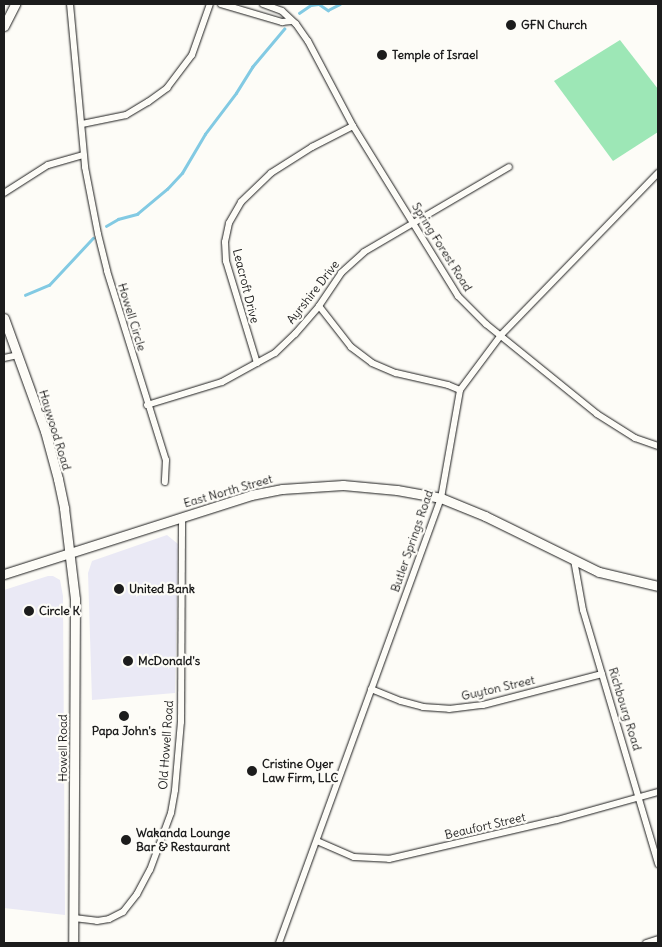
<!DOCTYPE html>
<html>
<head>
<meta charset="utf-8">
<style>
  body { margin:0 }
  #map { position:relative; width:662px; height:947px; overflow:hidden; background:#fdfcf7; font-family:Delius,sans-serif }
  div>[style] { position:absolute }
  [style*='--x'] { left:calc(var(--x)*1px); top:calc(var(--y)*1px); width:calc(var(--w)*1px); rotate:calc(var(--a)*1deg) }
  .built>* { inset:0; background:#eae9f5 }
  .green>* { inset:0; background:#9de7b6 }
  .stream>* { height:2.5px; margin:-1.25px; padding:0 1.25px; transform-origin:1.25px; border-radius:1.25px; background:#82cae3 }
  .roads { filter:drop-shadow(0 0 1px #1c1c1c) drop-shadow(0 0 1px #1c1c1c) }
  .minor>* { height:6px; margin:-3px; padding:0 3px; transform-origin:3px; border-radius:3px; background:#fdfcf7 }
  .secondary>* { height:9px; margin:-4.5px; padding:0 4.5px; transform-origin:4.5px; border-radius:4.5px; background:#fdfcf7 }
  .dots>* { width:14px; height:14px; translate:-50% -50%; box-sizing:border-box; border:2px solid #fdfcf7; border-radius:50% }
  span { translate:-50% -50%; white-space:nowrap; text-align:center; line-height:1.15; -webkit-text-stroke:4.5px #fdfcf7; paint-order:stroke }
  .poi-label { font-size:12px; color:#1c1c1c; font-weight:700 }
  .left { translate:0 -50%; text-align:left }
  .street-label { font-size:12px; color:#1c1c1c }
  .frame { position:absolute; inset:0; border:5px solid #1c1c1c; pointer-events:none }
</style>
</head>
<body>
<div id="map">
  <div class="built">
    <div style="clip-path:polygon(167px 535px,178px 544px,175px 693px,92px 700px,88px 573px,92px 561px)"></div>
    <div style="clip-path:polygon(48px 576px,53px 576px,60px 580px,63px 596px,65px 915px,4px 908px,4px 590px)"></div>
  </div>
  <div class="green">
    <div style="clip-path:polygon(620px 40px,658px 89px,658px 132px,613px 161px,554px 81px)"></div>
  </div>
  <div class="stream">
    <div style="--x:319;--y:4;--w:11;--a:34"></div>
    <div style="--x:328;--y:10;--w:13;--a:-27"></div>
    <div style="--x:299;--y:13;--w:14;--a:-34"></div>
    <div style="--x:311;--y:5;--w:7;--a:-8"></div>
    <div style="--x:106;--y:226;--w:14;--a:-30"></div>
    <div style="--x:118;--y:219;--w:20;--a:-15"></div>
    <div style="--x:137;--y:214;--w:39;--a:-40"></div>
    <div style="--x:167;--y:189;--w:22;--a:-47"></div>
    <div style="--x:182;--y:173;--w:45;--a:-59.5"></div>
    <div style="--x:205;--y:134;--w:51;--a:-52.9"></div>
    <div style="--x:236;--y:93;--w:31;--a:-58"></div>
    <div style="--x:252;--y:67;--w:50;--a:-49.9"></div>
    <div style="--x:25;--y:295;--w:26;--a:-23"></div>
    <div style="--x:49;--y:285;--w:64;--a:-46.9"></div>
  </div>
  <div class="roads">
    <div class="minor">
      <div style="--x:70;--y:4;--w:164;--a:84.7"></div>
      <div style="--x:85;--y:167;--w:68;--a:79"></div>
      <div style="--x:98;--y:234;--w:38;--a:76"></div>
      <div style="--x:107;--y:271;--w:198;--a:72.7"></div>
      <div style="--x:166;--y:460;--w:22;--a:93"></div>
      <div style="--x:221;--y:4;--w:64;--a:16.4"></div>
      <div style="--x:282;--y:22;--w:9;--a:-6"></div>
      <div style="--x:263;--y:4;--w:20;--a:20"></div>
      <div style="--x:282;--y:11;--w:19;--a:43"></div>
      <div style="--x:296;--y:24;--w:21;--a:55"></div>
      <div style="--x:308;--y:41;--w:96;--a:62.1"></div>
      <div style="--x:353;--y:126;--w:200;--a:58.3"></div>
      <div style="--x:458;--y:296;--w:40;--a:45"></div>
      <div style="--x:486;--y:324;--w:143;--a:39"></div>
      <div style="--x:597;--y:414;--w:45;--a:32.3"></div>
      <div style="--x:635;--y:438;--w:24;--a:19"></div>
      <div style="--x:82;--y:124;--w:45;--a:-11.6"></div>
      <div style="--x:126;--y:115;--w:26;--a:-31"></div>
      <div style="--x:148;--y:102;--w:24;--a:-36"></div>
      <div style="--x:167;--y:88;--w:41;--a:-52.9"></div>
      <div style="--x:192;--y:55;--w:54;--a:-70.6"></div>
      <div style="--x:4;--y:193;--w:52;--a:-32.5"></div>
      <div style="--x:48;--y:165;--w:37;--a:-16"></div>
      <div style="--x:319;--y:306;--w:52;--a:52"></div>
      <div style="--x:351;--y:347;--w:26;--a:37"></div>
      <div style="--x:372;--y:363;--w:26;--a:23"></div>
      <div style="--x:396;--y:373;--w:53;--a:13"></div>
      <div style="--x:448;--y:385;--w:13;--a:23"></div>
      <div style="--x:4;--y:358;--w:14;--a:-12"></div>
      <div style="--x:257;--y:363;--w:107;--a:-106.9"></div>
      <div style="--x:226;--y:261;--w:19;--a:-93"></div>
      <div style="--x:225;--y:242;--w:19;--a:-78"></div>
      <div style="--x:229;--y:223;--w:24;--a:-60"></div>
      <div style="--x:241;--y:202;--w:42;--a:-44"></div>
      <div style="--x:271;--y:173;--w:49;--a:-32.4"></div>
      <div style="--x:312;--y:147;--w:46;--a:-27.1"></div>
      <div style="--x:147;--y:405;--w:78;--a:-17"></div>
      <div style="--x:222;--y:382;--w:60;--a:-28.7"></div>
      <div style="--x:275;--y:353;--w:28;--a:-44"></div>
      <div style="--x:295;--y:334;--w:37;--a:-49"></div>
      <div style="--x:319;--y:306;--w:40;--a:-56"></div>
      <div style="--x:341;--y:273;--w:31;--a:-42"></div>
      <div style="--x:364;--y:252;--w:168;--a:-30.4"></div>
      <div style="--x:574;--y:560;--w:51;--a:79.8"></div>
      <div style="--x:583;--y:610;--w:265;--a:73.5"></div>
      <div style="--x:371;--y:689;--w:32;--a:22"></div>
      <div style="--x:401;--y:701;--w:23;--a:15"></div>
      <div style="--x:423;--y:707;--w:26;--a:4"></div>
      <div style="--x:449;--y:709;--w:34;--a:-7"></div>
      <div style="--x:483;--y:705;--w:123;--a:-14.6"></div>
      <div style="--x:317;--y:841;--w:40;--a:23.4"></div>
      <div style="--x:354;--y:857;--w:35;--a:3"></div>
      <div style="--x:389;--y:859;--w:172;--a:-13.1"></div>
      <div style="--x:557;--y:820;--w:105;--a:-15.5"></div>
      <div style="--x:74;--y:918;--w:23;--a:7"></div>
      <div style="--x:97;--y:921;--w:12;--a:-9"></div>
      <div style="--x:109;--y:919;--w:16;--a:-27"></div>
      <div style="--x:123;--y:912;--w:23;--a:-52"></div>
      <div style="--x:137;--y:894;--w:27;--a:-62"></div>
      <div style="--x:150;--y:870;--w:61;--a:-69.8"></div>
      <div style="--x:171;--y:813;--w:23;--a:-80"></div>
      <div style="--x:175;--y:790;--w:68;--a:-85"></div>
      <div style="--x:181;--y:722;--w:205;--a:-89.7"></div>
      <div style="--x:279;--y:943;--w:474;--a:-70"></div>
      <div style="--x:441;--y:498;--w:110;--a:-80"></div>
      <div style="--x:460;--y:390;--w:69;--a:-53.3"></div>
      <div style="--x:501;--y:335;--w:226;--a:-45.9"></div>
      <div style="--x:646;--y:943;--w:13;--a:-18"></div>
    </div>
    <div class="secondary">
      <div style="--x:4;--y:26;--w:25;--a:-63"></div>
      <div style="--x:4;--y:318;--w:120;--a:70.1"></div>
      <div style="--x:45;--y:431;--w:50;--a:74.8"></div>
      <div style="--x:58;--y:479;--w:30;--a:78"></div>
      <div style="--x:64;--y:508;--w:92;--a:83.1"></div>
      <div style="--x:75;--y:599;--w:344;--a:90.3"></div>
      <div style="--x:4;--y:574;--w:259;--a:-17.7"></div>
      <div style="--x:251;--y:495;--w:32;--a:-11"></div>
      <div style="--x:282;--y:489;--w:61;--a:-3.8"></div>
      <div style="--x:343;--y:485;--w:54;--a:5.3"></div>
      <div style="--x:397;--y:490;--w:45;--a:10.3"></div>
      <div style="--x:441;--y:498;--w:48;--a:22.2"></div>
      <div style="--x:485;--y:516;--w:127;--a:26.2"></div>
      <div style="--x:599;--y:572;--w:61;--a:13.3"></div>
    </div>
  </div>
  <div class="dots">
    <div style="left:511px;top:25px;background:#1c1c1c"></div>
    <div style="left:382px;top:55px;background:#1c1c1c"></div>
    <div style="left:119px;top:589px;background:#1c1c1c"></div>
    <div style="left:29px;top:611px;background:#1c1c1c"></div>
    <div style="left:128px;top:661px;background:#1c1c1c"></div>
    <div style="left:124px;top:716px;background:#1c1c1c"></div>
    <div style="left:252px;top:771px;background:#1c1c1c"></div>
    <div style="left:126px;top:840px;background:#1c1c1c"></div>
  </div>
  <div class="poi-label">
    <span class="left" style="left:521px;top:25px">GFN Church</span>
    <span class="left" style="left:392px;top:55px">Temple of Israel</span>
    <span class="left" style="left:129px;top:589px">United Bank</span>
    <span class="left" style="left:39px;top:611px">Circle K</span>
    <span class="left" style="left:138px;top:661px">McDonald's</span>
    <span style="left:124px;top:731px">Papa John's</span>
    <span class="left" style="left:262px;top:771px">Cristine Oyer<br>Law Firm, LLC</span>
    <span class="left" style="left:136px;top:840px">Wakanda Lounge<br>Bar &amp; Restaurant</span>
  </div>
  <div class="street-label">
    <span style="left:442px;top:247px;rotate:58deg">Spring Forest Road</span>
    <span style="left:246px;top:286px;rotate:76deg">Leacroft Drive</span>
    <span style="left:313px;top:292px;rotate:-52deg">Ayrshire Drive</span>
    <span style="left:132px;top:317px;rotate:73deg">Howell Circle</span>
    <span style="left:55px;top:430px;rotate:73deg">Haywood Road</span>
    <span style="left:228px;top:491px;rotate:-16deg">East North Street</span>
    <span style="left:412px;top:541px;rotate:-71deg">Butler Springs Road</span>
    <span style="left:498px;top:688px;rotate:-13deg">Guyton Street</span>
    <span style="left:625px;top:709px;rotate:73deg">Richbourg Road</span>
    <span style="left:166px;top:745px;rotate:-86deg">Old Howell Road</span>
    <span style="left:63px;top:748px;rotate:-90deg">Howell Road</span>
    <span style="left:485px;top:826px;rotate:-13deg">Beaufort Street</span>
  </div>
  <div class="frame"></div>
</div>
</body>
</html>
